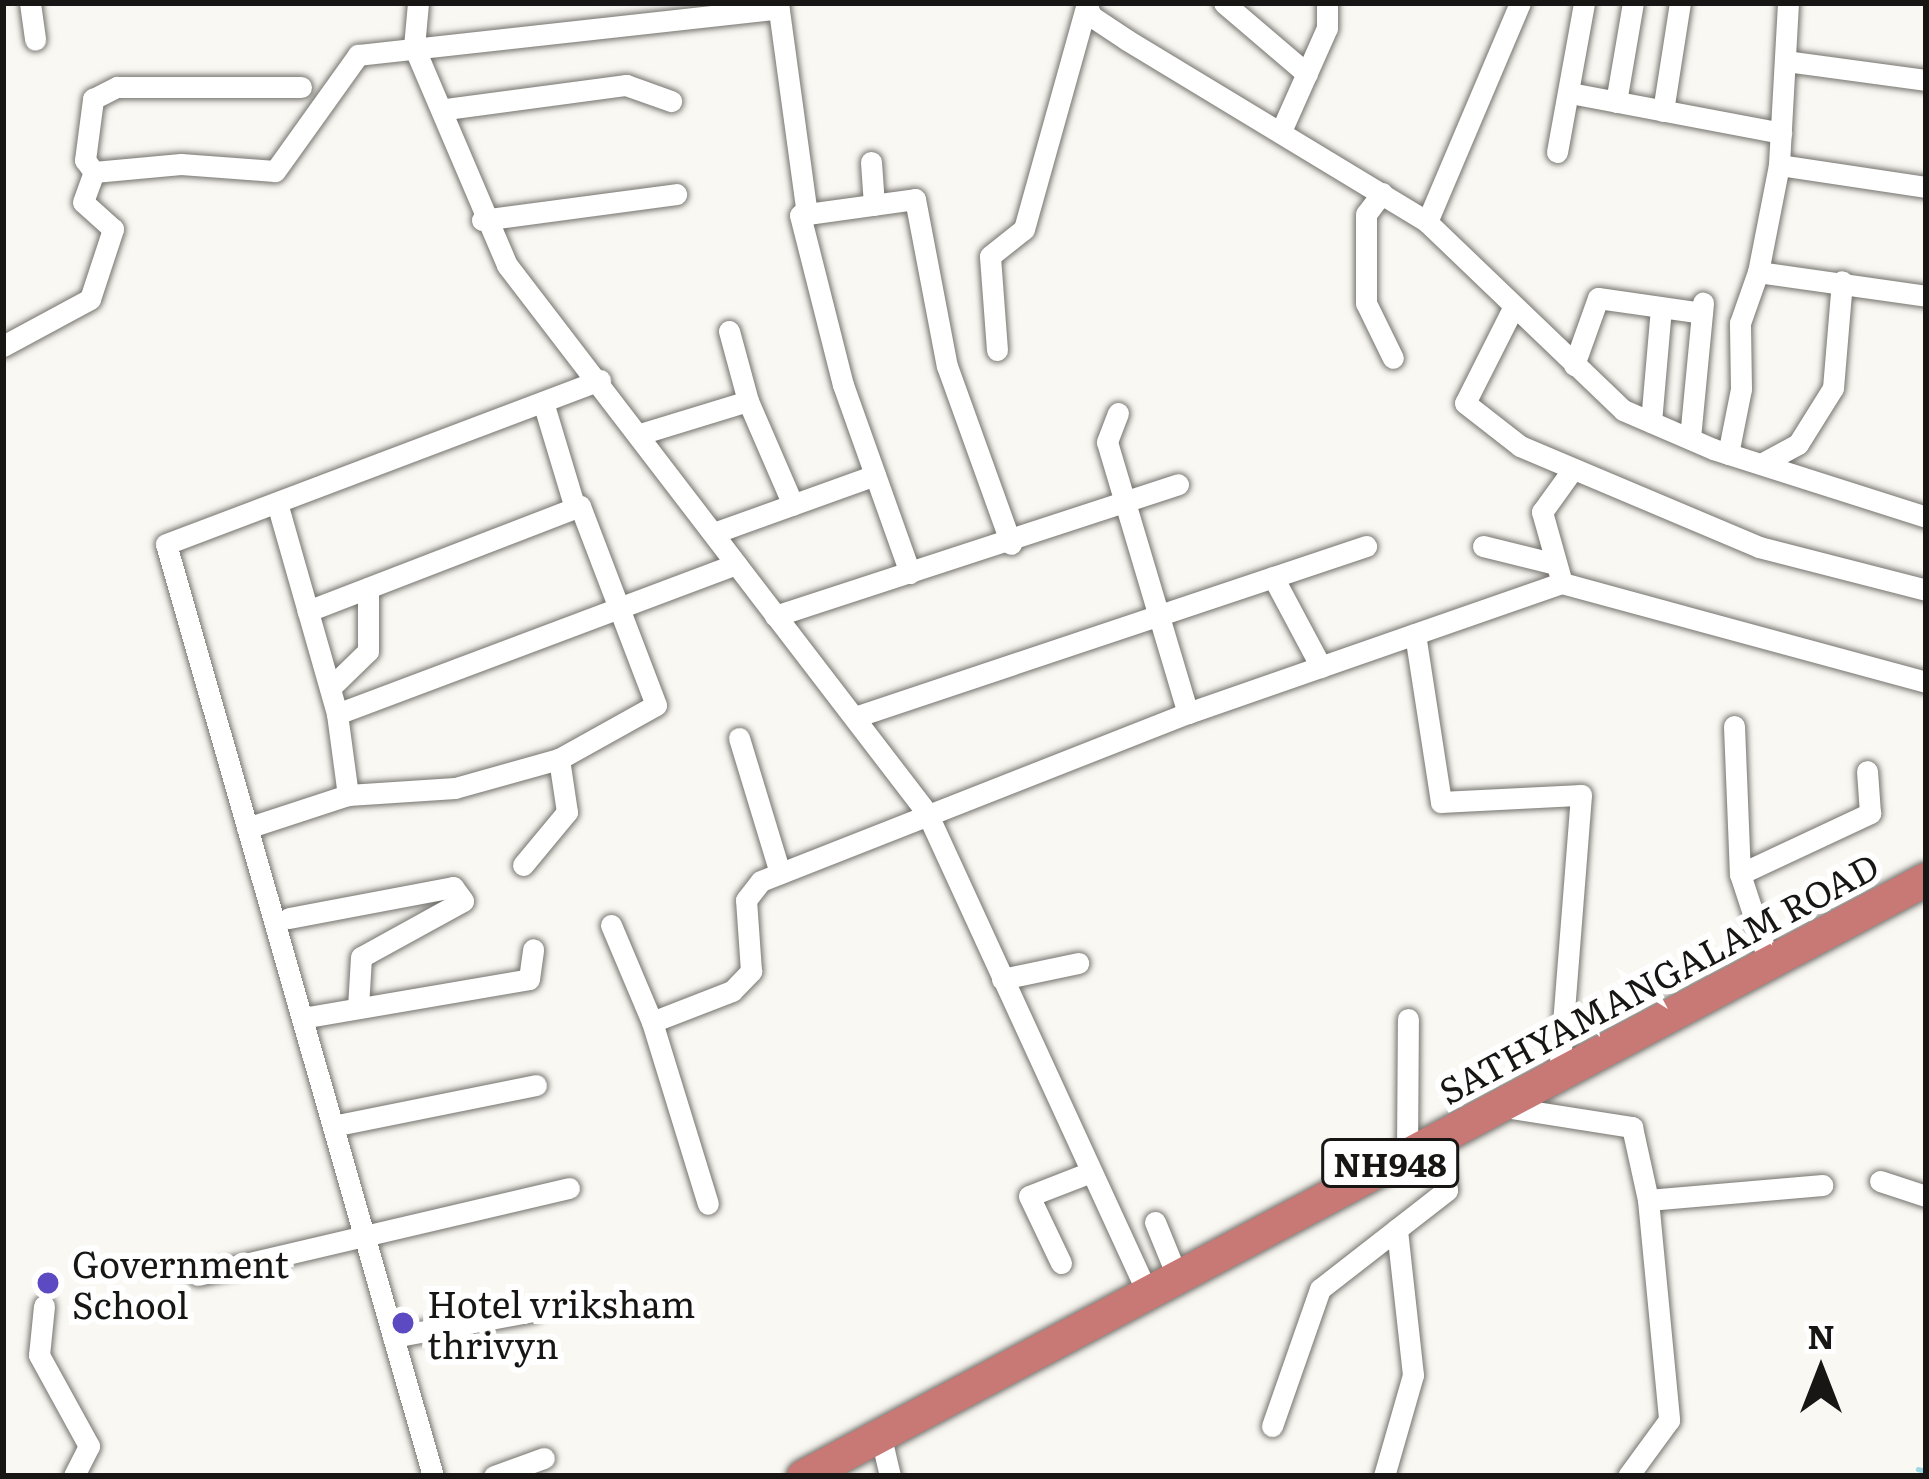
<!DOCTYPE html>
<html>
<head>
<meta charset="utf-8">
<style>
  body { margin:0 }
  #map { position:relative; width:1929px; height:1479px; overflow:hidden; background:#faf8f3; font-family:Literata,serif }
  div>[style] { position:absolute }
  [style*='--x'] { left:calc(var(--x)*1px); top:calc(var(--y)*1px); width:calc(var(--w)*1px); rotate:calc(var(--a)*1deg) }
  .stream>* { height:4.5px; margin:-2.25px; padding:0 2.25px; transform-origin:2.25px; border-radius:2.25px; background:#9ed8e5 }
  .roads { filter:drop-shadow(0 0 3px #75736e) drop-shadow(0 0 3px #75736e) }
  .minor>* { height:21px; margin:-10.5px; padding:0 10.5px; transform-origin:10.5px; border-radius:10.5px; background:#fff }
  .highway>* { height:33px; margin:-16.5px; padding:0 16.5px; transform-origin:16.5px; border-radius:16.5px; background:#c87875 }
  .dots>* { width:33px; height:33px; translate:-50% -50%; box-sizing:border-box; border:6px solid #fff; border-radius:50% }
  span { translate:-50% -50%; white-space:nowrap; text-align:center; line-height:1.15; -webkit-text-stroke:12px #fff; paint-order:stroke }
  .shield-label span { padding:3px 9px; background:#fff; border:3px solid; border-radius:9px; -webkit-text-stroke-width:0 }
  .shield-label { font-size:33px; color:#171615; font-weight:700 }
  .street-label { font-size:36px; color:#171615 }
  .poi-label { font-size:36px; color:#171615 }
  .left { translate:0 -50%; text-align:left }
  .frame { position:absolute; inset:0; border:6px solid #171615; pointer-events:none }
  .north { position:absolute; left:1761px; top:1311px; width:120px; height:120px; -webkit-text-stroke:9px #fff; paint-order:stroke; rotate:0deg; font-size:33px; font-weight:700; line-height:48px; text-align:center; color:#171615 }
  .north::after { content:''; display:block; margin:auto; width:42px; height:54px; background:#171615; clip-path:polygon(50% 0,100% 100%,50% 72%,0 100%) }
</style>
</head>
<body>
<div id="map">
  <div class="stream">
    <div style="--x:1918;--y:1469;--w:8;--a:14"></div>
  </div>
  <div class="roads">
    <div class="minor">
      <div style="--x:30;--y:3;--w:37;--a:82"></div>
      <div style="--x:418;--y:3;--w:44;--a:95.2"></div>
      <div style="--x:414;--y:47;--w:237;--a:66.9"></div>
      <div style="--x:507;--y:265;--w:690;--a:52.53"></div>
      <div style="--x:927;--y:813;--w:527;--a:65.33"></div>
      <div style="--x:778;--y:3;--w:213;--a:82.2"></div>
      <div style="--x:1086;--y:3;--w:14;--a:69"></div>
      <div style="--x:1091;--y:16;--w:43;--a:33.7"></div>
      <div style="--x:1127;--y:40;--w:351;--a:31.2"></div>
      <div style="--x:1427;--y:222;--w:272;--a:43.8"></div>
      <div style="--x:1623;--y:410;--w:98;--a:23.4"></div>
      <div style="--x:1713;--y:449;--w:224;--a:17.7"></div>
      <div style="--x:1224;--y:3;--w:109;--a:40.5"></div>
      <div style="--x:1788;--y:3;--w:162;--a:93.2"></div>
      <div style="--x:1779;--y:165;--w:109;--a:101.1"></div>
      <div style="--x:1758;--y:272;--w:170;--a:8.1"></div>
      <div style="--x:1786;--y:61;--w:141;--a:7.7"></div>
      <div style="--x:1570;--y:93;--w:215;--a:10.7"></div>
      <div style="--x:1616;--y:102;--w:100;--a:-80.3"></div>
      <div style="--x:446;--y:109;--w:182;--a:-7.6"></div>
      <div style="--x:626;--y:85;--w:48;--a:19.6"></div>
      <div style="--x:1663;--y:111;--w:109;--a:-81.1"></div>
      <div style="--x:1282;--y:129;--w:111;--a:-66"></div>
      <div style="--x:1327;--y:28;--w:25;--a:-90"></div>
      <div style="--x:1557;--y:152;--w:151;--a:-79.7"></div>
      <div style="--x:871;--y:162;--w:43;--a:86"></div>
      <div style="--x:1779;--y:165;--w:149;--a:8.5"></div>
      <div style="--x:94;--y:172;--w:87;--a:-5.3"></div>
      <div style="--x:181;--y:164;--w:94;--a:4.3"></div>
      <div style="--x:275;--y:171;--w:143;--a:-54.4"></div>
      <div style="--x:358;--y:55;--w:423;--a:-6.3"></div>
      <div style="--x:1382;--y:193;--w:26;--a:127"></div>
      <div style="--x:1366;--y:214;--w:89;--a:90"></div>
      <div style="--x:1366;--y:303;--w:61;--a:63.9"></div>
      <div style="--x:482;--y:220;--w:196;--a:-7.6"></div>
      <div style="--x:1427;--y:222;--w:238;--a:-67"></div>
      <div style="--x:1513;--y:308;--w:106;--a:116.8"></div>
      <div style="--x:1465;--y:403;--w:70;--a:38"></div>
      <div style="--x:1520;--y:446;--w:259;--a:22.9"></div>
      <div style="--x:1759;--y:547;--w:172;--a:14.4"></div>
      <div style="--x:729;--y:331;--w:73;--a:74.8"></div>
      <div style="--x:3;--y:346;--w:99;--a:-28.4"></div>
      <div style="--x:90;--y:299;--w:74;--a:-71.8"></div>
      <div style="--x:113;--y:229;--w:40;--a:-138"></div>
      <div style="--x:83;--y:202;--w:32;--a:-70"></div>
      <div style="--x:94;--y:172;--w:15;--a:-127"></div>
      <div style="--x:85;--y:160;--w:62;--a:-82.5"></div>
      <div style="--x:93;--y:99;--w:27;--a:-27"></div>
      <div style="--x:117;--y:87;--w:184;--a:0"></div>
      <div style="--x:997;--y:350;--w:94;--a:-94.3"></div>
      <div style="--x:990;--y:256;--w:43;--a:-38.5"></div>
      <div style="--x:1024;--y:229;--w:230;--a:-74.4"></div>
      <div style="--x:1574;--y:365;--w:71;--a:-70.3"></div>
      <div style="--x:1598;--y:298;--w:105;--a:8.2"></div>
      <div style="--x:543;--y:402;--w:111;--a:73.2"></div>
      <div style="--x:1118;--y:413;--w:31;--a:111"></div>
      <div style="--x:1107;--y:442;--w:283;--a:73.4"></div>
      <div style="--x:1651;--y:422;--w:115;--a:-85"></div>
      <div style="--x:640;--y:434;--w:113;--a:-17"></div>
      <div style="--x:748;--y:401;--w:113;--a:66.6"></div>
      <div style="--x:1690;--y:438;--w:136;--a:-84.5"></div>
      <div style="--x:1728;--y:454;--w:66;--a:-78.7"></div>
      <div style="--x:1741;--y:389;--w:66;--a:-90.9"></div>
      <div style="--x:1740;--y:323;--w:54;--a:-70.6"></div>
      <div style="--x:1761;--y:464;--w:42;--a:-28.4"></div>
      <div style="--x:1798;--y:444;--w:66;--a:-58"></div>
      <div style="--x:1833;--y:388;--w:107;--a:-85.2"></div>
      <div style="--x:277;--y:503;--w:219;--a:74.1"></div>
      <div style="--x:337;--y:714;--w:82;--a:82.3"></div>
      <div style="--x:714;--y:533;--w:171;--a:-19.8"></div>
      <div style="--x:1483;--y:546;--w:75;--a:13.9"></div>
      <div style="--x:910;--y:573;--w:200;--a:-109.6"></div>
      <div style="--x:843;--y:385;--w:175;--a:-104.2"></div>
      <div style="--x:800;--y:215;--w:116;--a:-7.9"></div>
      <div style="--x:915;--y:199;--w:170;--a:79.2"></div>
      <div style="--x:947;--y:366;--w:189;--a:70.2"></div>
      <div style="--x:1273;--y:577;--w:102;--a:61.9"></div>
      <div style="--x:1562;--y:583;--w:74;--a:-105.7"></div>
      <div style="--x:1542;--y:512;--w:48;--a:-54.3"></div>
      <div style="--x:775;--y:616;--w:424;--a:-18.1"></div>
      <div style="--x:1415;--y:634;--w:170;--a:81.2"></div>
      <div style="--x:1441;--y:802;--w:140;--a:-2.9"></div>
      <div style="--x:1581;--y:795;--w:279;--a:94.5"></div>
      <div style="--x:330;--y:688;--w:53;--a:-44.2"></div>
      <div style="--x:368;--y:651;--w:63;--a:-90"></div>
      <div style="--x:337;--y:714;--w:426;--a:-20.6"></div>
      <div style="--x:855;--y:717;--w:539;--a:-18.5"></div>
      <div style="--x:1734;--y:726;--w:148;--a:87.7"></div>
      <div style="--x:1740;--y:874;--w:96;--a:71.8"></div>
      <div style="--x:739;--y:738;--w:141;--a:73.1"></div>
      <div style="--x:247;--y:828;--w:106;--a:-18.1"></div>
      <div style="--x:348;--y:795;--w:107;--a:-3.7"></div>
      <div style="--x:455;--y:788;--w:108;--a:-15.6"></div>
      <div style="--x:559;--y:759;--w:111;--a:-29.1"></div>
      <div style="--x:656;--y:705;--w:213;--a:-110.9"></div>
      <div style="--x:580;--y:506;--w:292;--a:158.9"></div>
      <div style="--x:523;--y:865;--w:69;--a:-50.3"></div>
      <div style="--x:567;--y:812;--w:54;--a:-98.6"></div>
      <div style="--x:1740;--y:874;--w:144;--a:-25.1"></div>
      <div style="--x:1870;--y:813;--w:42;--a:-94.1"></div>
      <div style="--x:289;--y:918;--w:167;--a:-10.7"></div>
      <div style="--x:453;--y:887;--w:17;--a:54"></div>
      <div style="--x:463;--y:901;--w:116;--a:151.2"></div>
      <div style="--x:361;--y:957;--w:51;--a:93.4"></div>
      <div style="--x:611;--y:925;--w:105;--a:67.1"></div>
      <div style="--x:652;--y:1022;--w:190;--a:72.9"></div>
      <div style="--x:1002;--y:979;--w:78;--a:-11.9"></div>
      <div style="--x:302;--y:1018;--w:230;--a:-9.7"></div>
      <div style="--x:529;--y:979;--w:30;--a:-82"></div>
      <div style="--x:652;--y:1022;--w:86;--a:-21.2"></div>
      <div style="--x:732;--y:991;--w:28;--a:-46"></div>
      <div style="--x:751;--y:971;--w:71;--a:-94"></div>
      <div style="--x:746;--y:900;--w:24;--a:-52"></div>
      <div style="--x:761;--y:881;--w:459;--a:-21.5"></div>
      <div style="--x:1188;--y:713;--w:396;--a:-19.2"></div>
      <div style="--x:1562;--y:583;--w:377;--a:15.2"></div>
      <div style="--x:1498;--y:1106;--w:136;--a:8.9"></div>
      <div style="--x:1632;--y:1127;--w:75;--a:77.6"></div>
      <div style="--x:1648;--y:1200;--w:221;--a:84.5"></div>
      <div style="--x:1669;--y:1420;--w:69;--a:126.2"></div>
      <div style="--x:333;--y:1126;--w:207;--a:-11.4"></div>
      <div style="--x:1407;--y:1153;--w:134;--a:-89.6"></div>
      <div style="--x:1880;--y:1181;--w:48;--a:18.1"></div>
      <div style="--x:1648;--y:1200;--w:175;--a:-4.9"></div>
      <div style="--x:1155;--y:1222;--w:58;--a:67.8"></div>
      <div style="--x:1061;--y:1263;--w:74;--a:-115.5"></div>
      <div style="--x:1029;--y:1196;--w:66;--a:-21.2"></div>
      <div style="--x:198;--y:1275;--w:381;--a:-13.2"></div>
      <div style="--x:44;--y:1306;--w:49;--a:95.8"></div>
      <div style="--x:39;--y:1355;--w:104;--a:61.2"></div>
      <div style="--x:89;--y:1446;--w:33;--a:117"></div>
      <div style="--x:393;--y:1337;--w:142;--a:-10.5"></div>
      <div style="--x:1272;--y:1426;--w:145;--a:-70.7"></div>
      <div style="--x:1320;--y:1289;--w:161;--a:-37.9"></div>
      <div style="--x:1447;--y:1190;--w:54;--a:-97.4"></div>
      <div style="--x:880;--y:1433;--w:44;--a:76.9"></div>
      <div style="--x:433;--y:1476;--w:969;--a:-105.99"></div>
      <div style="--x:166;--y:544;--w:464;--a:-20.7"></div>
      <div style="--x:494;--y:1476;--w:53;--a:-19.8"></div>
      <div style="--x:1384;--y:1476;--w:105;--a:-74"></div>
      <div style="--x:1413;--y:1375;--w:147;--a:-96.3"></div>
    </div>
    <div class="highway">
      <div style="--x:803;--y:1476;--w:1272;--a:-28"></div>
    </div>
  </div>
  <div class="dots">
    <div style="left:48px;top:1283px;background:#5b4ac2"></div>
    <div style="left:403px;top:1323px;background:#5b4ac2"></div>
  </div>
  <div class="shield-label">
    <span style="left:1390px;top:1163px">NH948</span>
  </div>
  <div class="street-label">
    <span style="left:1658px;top:977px;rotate:-28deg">SATHYAMANGALAM ROAD</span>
  </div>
  <div class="poi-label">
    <span class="left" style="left:72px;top:1283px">Government<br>School</span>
    <span class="left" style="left:427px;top:1323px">Hotel vriksham<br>thrivyn</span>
  </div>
  <div class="frame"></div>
  <div class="north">N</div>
</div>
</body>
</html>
